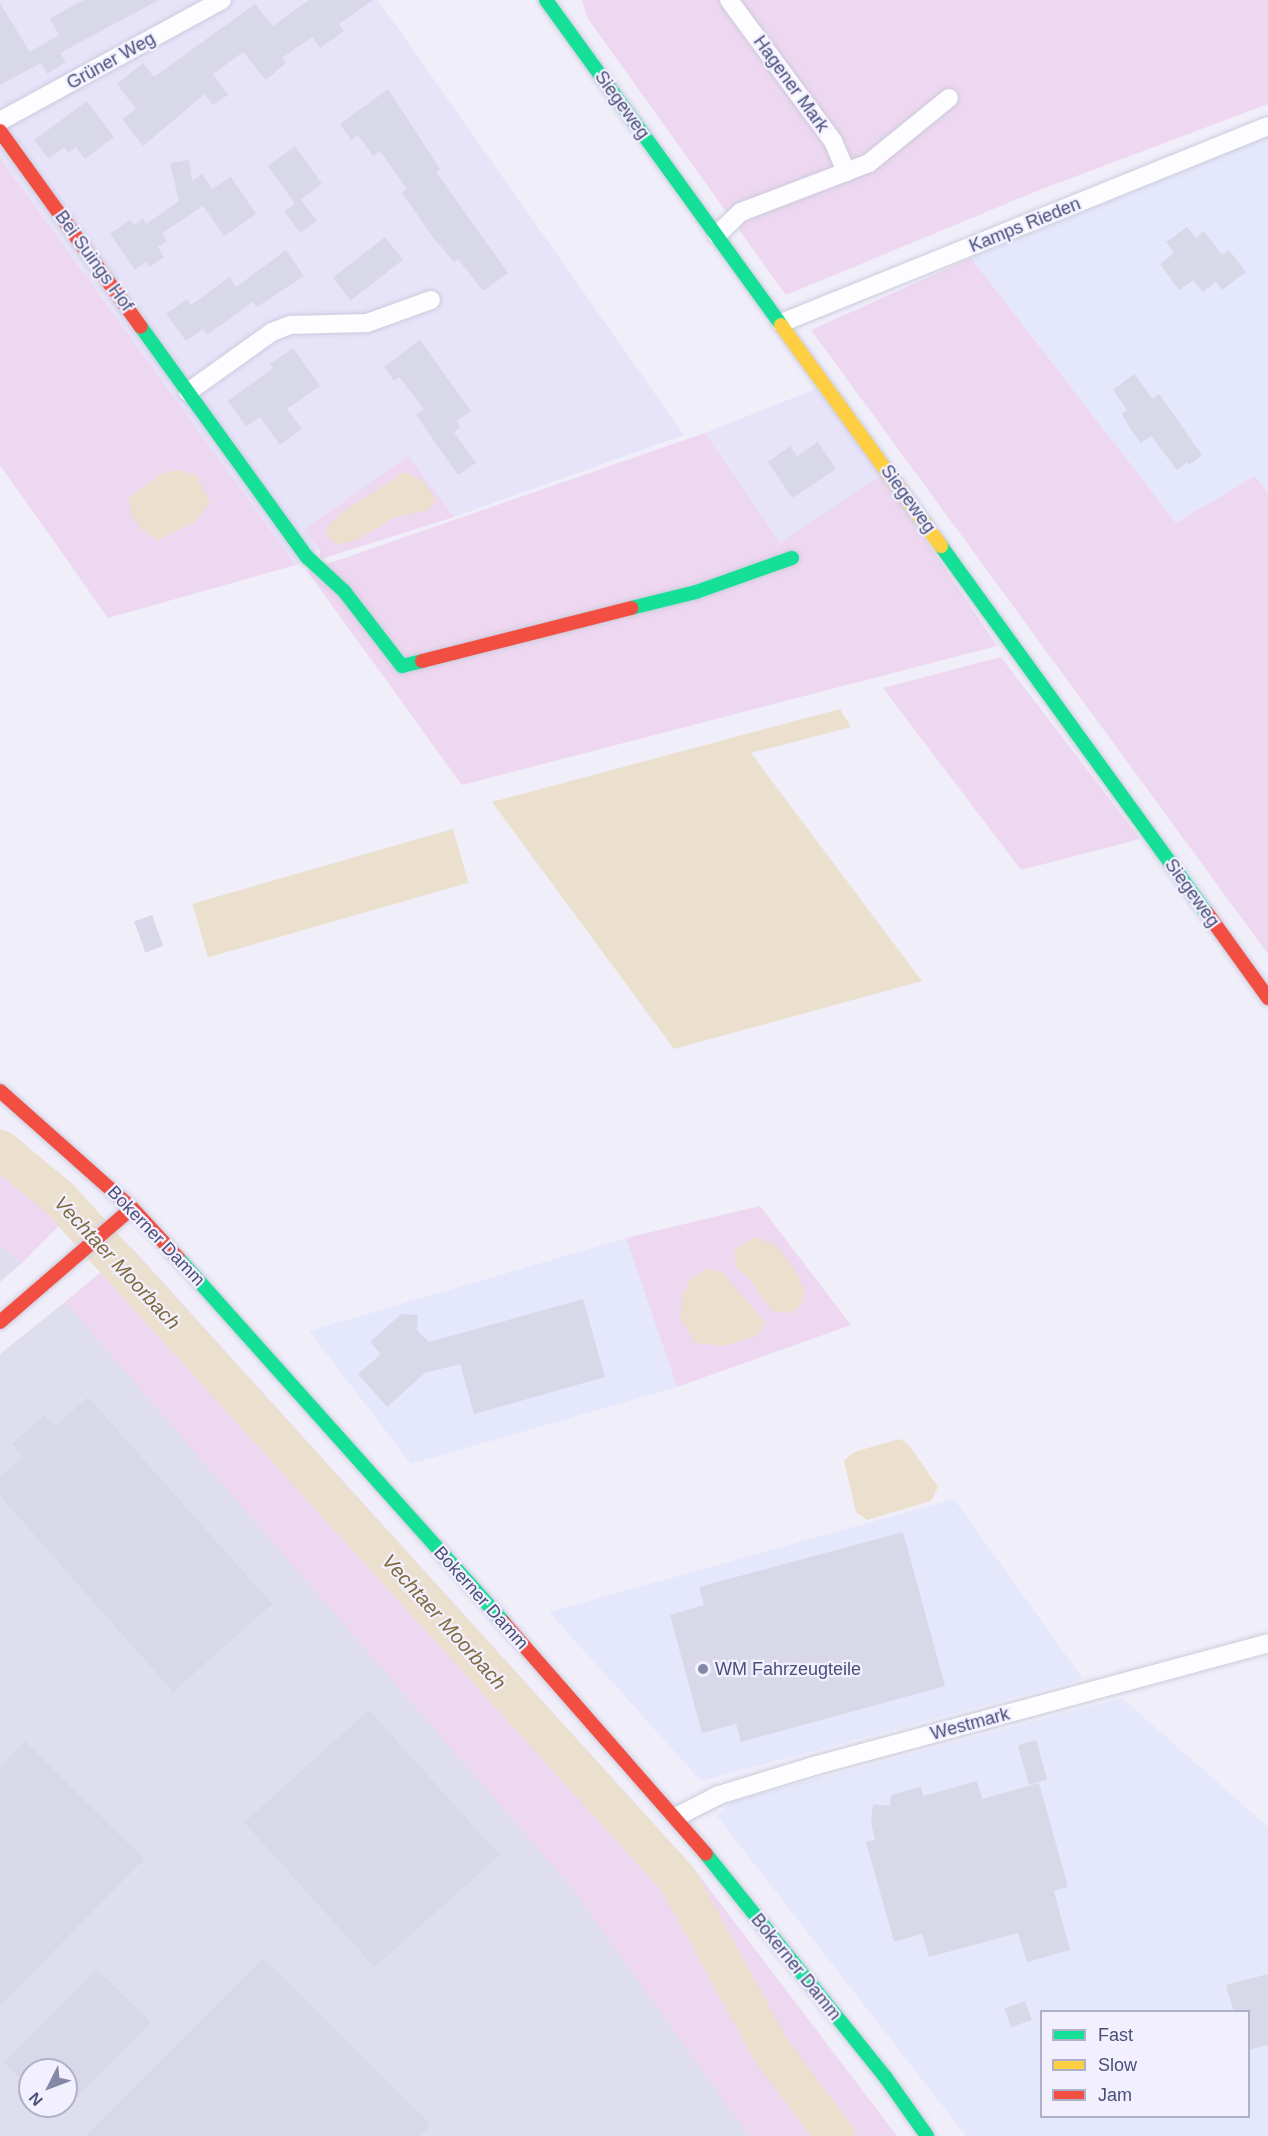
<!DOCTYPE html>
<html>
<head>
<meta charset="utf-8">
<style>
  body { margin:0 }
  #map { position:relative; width:1268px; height:2136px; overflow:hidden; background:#f0eef9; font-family:Helvetica,sans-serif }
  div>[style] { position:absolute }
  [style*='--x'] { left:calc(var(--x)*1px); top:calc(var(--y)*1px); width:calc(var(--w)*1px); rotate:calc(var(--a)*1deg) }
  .residential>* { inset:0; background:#e7e4fa }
  .commercial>* { inset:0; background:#e5e7fc }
  .industrial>* { inset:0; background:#dfdeed }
  .green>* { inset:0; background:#eed7f0 }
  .water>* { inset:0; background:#ebe0ce; transform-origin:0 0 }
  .river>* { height:39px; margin:-19.5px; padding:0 19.5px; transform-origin:19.5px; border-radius:19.5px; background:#ebe0ce }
  .building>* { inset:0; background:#d8d8e8; transform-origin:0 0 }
  .roads { filter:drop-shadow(0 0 2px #cbcbdc) drop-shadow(0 0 2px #cbcbdc) }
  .street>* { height:18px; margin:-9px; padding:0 9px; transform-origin:9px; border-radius:9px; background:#fdfcfe }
  .fast>* { height:14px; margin:-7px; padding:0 7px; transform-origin:7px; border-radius:7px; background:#16e098 }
  .slow>* { height:14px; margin:-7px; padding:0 7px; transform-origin:7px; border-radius:7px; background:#ffcf43 }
  .jam>* { height:14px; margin:-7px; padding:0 7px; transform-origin:7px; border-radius:7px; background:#f24e42 }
  .dots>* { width:16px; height:16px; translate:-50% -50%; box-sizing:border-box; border:3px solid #f2f0ff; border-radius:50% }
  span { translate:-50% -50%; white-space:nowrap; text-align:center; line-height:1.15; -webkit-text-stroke:4.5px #f2f0ff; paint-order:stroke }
  .street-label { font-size:18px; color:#4a4f7a }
  .poi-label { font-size:18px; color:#4a4f7a }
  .left { translate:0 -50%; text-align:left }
  .water-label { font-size:20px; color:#806b3c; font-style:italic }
  .legend { position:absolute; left:1040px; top:2010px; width:210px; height:108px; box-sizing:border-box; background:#f2f0ff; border:2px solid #afb0ca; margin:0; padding:8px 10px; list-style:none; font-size:18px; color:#4a4f7a }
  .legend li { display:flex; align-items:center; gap:12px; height:30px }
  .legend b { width:30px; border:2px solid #afb0ca }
  .north { position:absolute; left:18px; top:2058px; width:60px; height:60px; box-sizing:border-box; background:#f2f0ff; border:2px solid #afb0ca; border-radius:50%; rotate:228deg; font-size:16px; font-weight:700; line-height:24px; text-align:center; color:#4a4f7a }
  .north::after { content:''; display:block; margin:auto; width:21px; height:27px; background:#8487a6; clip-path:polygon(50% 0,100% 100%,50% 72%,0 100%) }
</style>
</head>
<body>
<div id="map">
  <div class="residential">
    <div style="clip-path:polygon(0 0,378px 0,684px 435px,454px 517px,408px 457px,304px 530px,319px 549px,296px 565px,0 158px)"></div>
    <div style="clip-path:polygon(818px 388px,882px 475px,780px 543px,705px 433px)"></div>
  </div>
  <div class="commercial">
    <div style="clip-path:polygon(1268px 136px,1268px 493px,1255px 476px,1176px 523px,971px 258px)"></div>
    <div style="clip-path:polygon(626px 1238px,677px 1387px,411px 1464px,309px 1331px)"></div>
    <div style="clip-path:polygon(954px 1499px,1083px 1679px,701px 1781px,549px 1612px)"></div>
    <div style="clip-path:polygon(evenodd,1122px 1698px,1268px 1827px,1268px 2136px,966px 2136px,717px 1816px,733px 1801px,1122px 1698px,1042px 2012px,1248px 2012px,1248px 2116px,1042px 2116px,1042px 2012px)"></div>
  </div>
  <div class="industrial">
    <div style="clip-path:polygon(0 1245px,22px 1263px,0 1282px)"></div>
    <div style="clip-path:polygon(evenodd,65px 1302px,572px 1888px,749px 2136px,0 2136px,0 1354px,65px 1302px,30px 2070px,66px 2070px,66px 2106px,30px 2106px,30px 2070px)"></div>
  </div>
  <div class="green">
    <div style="clip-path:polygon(582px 0,1268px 0,1268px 104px,1037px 191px,786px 295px,588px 19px)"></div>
    <div style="clip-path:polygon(0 158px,296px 565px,108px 618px,0 465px)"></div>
    <div style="clip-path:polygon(971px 258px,1176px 523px,1255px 476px,1268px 493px,1268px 954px,811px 330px)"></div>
    <div style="clip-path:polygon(705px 433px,780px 543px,882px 475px,997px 646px,462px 785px,307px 571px)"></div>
    <div style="clip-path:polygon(408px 456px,454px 517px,321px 559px,319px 549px,304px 530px)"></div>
    <div style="clip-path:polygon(1001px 657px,1140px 839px,1021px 870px,883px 688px)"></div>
    <div style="clip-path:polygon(0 1129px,83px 1201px,22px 1263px,0 1245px)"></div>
    <div style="clip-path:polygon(760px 1206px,851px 1325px,677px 1387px,626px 1238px)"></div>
    <div style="clip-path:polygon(131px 1247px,691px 1865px,897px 2136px,749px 2136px,572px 1888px,65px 1302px)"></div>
  </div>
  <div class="water">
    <div style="clip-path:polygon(180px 470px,197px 476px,210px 503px,195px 522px,159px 540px,143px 531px,132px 516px,129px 497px,163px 473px)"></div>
    <div style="clip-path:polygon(405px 472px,424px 482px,436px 500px,426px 511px,395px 517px,359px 539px,338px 545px,326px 535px,328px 526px,344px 511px)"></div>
    <div style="clip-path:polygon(840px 709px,851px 727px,751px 753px,922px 981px,674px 1049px,492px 802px)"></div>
    <div style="left:453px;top:829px;width:56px;height:271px;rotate:74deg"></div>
    <div style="clip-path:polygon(755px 1237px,776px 1245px,797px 1273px,805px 1293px,801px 1306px,791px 1313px,772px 1311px,750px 1280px,736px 1267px,734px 1250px)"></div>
    <div style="clip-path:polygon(707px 1269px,722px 1272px,765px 1322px,757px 1336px,724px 1346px,695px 1343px,680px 1318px,682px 1296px,691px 1278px)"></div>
    <div style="clip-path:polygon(900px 1439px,908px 1444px,938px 1487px,931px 1501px,867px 1520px,856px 1512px,844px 1461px,854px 1452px)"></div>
  </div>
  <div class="river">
    <div style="--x:0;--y:1149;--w:77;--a:39.7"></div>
    <div style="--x:59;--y:1198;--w:921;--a:47.77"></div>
    <div style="--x:678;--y:1880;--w:192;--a:61.4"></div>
    <div style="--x:770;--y:2049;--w:109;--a:53.2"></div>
  </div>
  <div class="building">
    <div style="clip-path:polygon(84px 0,159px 0,60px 53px,66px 62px,47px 74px,41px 63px,0 85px,0 3px,30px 52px,59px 35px,50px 18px)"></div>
    <div style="clip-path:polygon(309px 0,373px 0,339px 24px,344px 31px,320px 48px,312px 37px,282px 58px,286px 63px,266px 80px,243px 52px,213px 74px,228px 95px,213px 105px,205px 94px,143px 146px,122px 119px,136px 109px,117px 84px,143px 63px,154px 77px,255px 4px,273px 26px)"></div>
    <div style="clip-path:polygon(388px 89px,440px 169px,436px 172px,508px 273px,483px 291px,458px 259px,454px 262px,432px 236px,402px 193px,407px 189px,380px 151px,373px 156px,358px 135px,351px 140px,340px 124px)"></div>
    <div style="clip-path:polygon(87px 101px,114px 137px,85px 159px,76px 147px,68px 153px,64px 147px,49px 159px,34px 140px)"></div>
    <div style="clip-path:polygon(295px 146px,322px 184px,299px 201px,301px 200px,317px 221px,300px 233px,284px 211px,295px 204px,268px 166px)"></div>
    <div style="clip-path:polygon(189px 160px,192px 181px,202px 174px,212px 189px,231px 177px,256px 214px,224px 236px,203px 206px,162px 233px,167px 241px,158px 247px,164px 257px,150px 267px,146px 262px,135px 270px,110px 234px,130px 220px,134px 225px,143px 218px,146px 224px,179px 201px,170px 163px)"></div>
    <div style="clip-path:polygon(1187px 227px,1196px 238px,1204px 231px,1222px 255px,1229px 250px,1246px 272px,1222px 290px,1216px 282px,1203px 292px,1193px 280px,1179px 290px,1160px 264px,1174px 253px,1166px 242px)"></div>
    <div style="left:385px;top:237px;width:29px;height:66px;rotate:52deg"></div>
    <div style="clip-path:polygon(286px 250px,304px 276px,257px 307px,253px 302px,207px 335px,203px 329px,186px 341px,166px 314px,187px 299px,191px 305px,230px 277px,236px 287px)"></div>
    <div style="clip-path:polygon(420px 340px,471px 411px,457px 421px,460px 427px,454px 432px,476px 463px,458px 475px,416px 415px,424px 409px,399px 377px,394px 381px,384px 367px)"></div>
    <div style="clip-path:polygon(293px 348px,320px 386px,287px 409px,302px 429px,280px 445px,260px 417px,246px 427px,228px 401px,273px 368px,270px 364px)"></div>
    <div style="clip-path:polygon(1134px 374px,1153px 399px,1159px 394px,1202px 455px,1189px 465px,1187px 462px,1177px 470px,1151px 436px,1141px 443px,1131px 430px,1122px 414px,1127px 410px,1113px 390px)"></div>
    <div style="clip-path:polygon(818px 442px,836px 469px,792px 498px,768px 462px,790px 446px,797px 456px)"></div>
    <div style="left:152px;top:915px;width:33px;height:19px;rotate:70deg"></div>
    <div style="clip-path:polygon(583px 1299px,605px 1377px,474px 1414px,460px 1364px,425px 1373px,387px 1407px,358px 1374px,381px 1354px,370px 1342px,401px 1314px,418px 1315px,417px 1330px,429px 1342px)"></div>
    <div style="clip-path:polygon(88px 1397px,272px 1604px,173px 1692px,0 1496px,0 1477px,23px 1457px,12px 1444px,44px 1415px,55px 1426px)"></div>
    <div style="clip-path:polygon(903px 1532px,945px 1686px,741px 1742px,736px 1724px,702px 1733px,670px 1615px,704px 1605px,699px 1587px)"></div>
    <div style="left:369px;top:1710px;width:195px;height:168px;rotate:48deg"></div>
    <div style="left:1036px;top:1740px;width:41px;height:19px;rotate:74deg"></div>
    <div style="clip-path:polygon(25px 1741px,144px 1859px,0 2006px,0 1767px)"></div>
    <div style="clip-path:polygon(977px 1781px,982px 1799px,1039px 1783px,1068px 1887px,1054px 1891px,1070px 1950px,1027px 1962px,1018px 1933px,929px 1957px,922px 1934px,894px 1942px,866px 1842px,875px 1840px,871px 1823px,873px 1804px,890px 1806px,891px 1795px,921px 1787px,923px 1796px)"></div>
    <div style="clip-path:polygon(263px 1958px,431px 2125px,420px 2136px,86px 2136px)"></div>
    <div style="clip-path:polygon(96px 1969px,151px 2022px,66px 2109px,66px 2070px,30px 2070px,30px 2089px,4px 2063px)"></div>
    <div style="clip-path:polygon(1268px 1974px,1268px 2045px,1248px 2050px,1248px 2012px,1234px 2012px,1226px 1985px)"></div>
    <div style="left:1025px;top:2001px;width:20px;height:22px;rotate:70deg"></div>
  </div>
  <div class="roads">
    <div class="street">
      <div style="--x:729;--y:0;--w:175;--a:53.6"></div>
      <div style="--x:833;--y:141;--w:34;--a:67"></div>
      <div style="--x:0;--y:121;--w:253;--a:-28.6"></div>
      <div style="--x:717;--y:235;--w:33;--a:-44"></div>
      <div style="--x:741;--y:212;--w:137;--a:-20.9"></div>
      <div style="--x:869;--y:163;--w:103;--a:-39.1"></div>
      <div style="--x:781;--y:323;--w:525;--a:-22.02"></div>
      <div style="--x:188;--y:392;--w:103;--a:-35.5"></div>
      <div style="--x:272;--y:332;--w:19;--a:-21"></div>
      <div style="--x:290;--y:325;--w:77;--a:-1.5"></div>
      <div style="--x:367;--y:323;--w:68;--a:-19.8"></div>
      <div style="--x:676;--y:1817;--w:48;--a:-27.1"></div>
      <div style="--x:719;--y:1795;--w:102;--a:-17"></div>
      <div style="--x:817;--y:1765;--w:467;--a:-15.1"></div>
    </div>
    <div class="fast">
      <div style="--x:546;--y:0;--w:401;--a:54.1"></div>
      <div style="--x:141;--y:327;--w:284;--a:54.2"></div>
      <div style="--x:307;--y:557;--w:50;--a:42.6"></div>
      <div style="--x:344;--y:591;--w:95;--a:52.3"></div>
      <div style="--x:402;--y:666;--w:21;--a:-14"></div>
      <div style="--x:941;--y:546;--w:453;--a:54.1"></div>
      <div style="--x:631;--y:608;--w:67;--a:-13.8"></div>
      <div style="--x:696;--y:592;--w:102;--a:-19.5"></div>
      <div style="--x:179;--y:1259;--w:487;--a:48.2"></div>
      <div style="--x:706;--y:1854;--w:287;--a:51.2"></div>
      <div style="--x:886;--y:2078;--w:71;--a:54.7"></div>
    </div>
    <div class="slow">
      <div style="--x:781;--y:325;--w:273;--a:54.1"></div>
    </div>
    <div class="jam">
      <div style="--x:0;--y:131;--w:241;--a:54.3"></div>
      <div style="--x:422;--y:661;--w:216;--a:-14.2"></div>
      <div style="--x:1207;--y:913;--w:105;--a:54.3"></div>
      <div style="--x:0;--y:1091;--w:176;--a:41.6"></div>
      <div style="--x:132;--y:1208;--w:69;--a:47.3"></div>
      <div style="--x:0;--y:1322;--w:174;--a:-40.8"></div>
      <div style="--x:503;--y:1622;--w:308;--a:48.8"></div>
    </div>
  </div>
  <div class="dots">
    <div style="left:703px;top:1669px;background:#8487a6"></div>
  </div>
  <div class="street-label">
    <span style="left:111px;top:61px;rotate:-29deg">Grüner Weg</span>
    <span style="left:791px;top:84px;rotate:54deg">Hagener Mark</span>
    <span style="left:622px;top:105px;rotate:54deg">Siegeweg</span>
    <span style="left:1025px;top:225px;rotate:-22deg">Kamps Rieden</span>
    <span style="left:94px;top:261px;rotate:54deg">Bei Suings Hof</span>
    <span style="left:908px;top:499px;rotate:54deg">Siegeweg</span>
    <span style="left:1192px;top:893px;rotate:54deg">Siegeweg</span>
    <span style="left:156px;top:1236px;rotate:46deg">Bokerner Damm</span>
    <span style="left:481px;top:1598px;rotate:48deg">Bokerner Damm</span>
    <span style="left:970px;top:1724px;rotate:-15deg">Westmark</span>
    <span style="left:796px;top:1967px;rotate:51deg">Bokerner Damm</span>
  </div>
  <div class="poi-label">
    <span class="left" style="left:715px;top:1669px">WM Fahrzeugteile</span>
  </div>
  <div class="water-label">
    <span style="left:117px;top:1263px;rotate:47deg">Vechtaer Moorbach</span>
    <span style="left:444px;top:1622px;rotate:48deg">Vechtaer Moorbach</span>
  </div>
  <ul class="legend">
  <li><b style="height:8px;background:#16e098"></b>Fast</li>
  <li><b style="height:8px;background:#ffcf43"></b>Slow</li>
  <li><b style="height:8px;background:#f24e42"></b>Jam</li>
  </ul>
  <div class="north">N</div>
</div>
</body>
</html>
